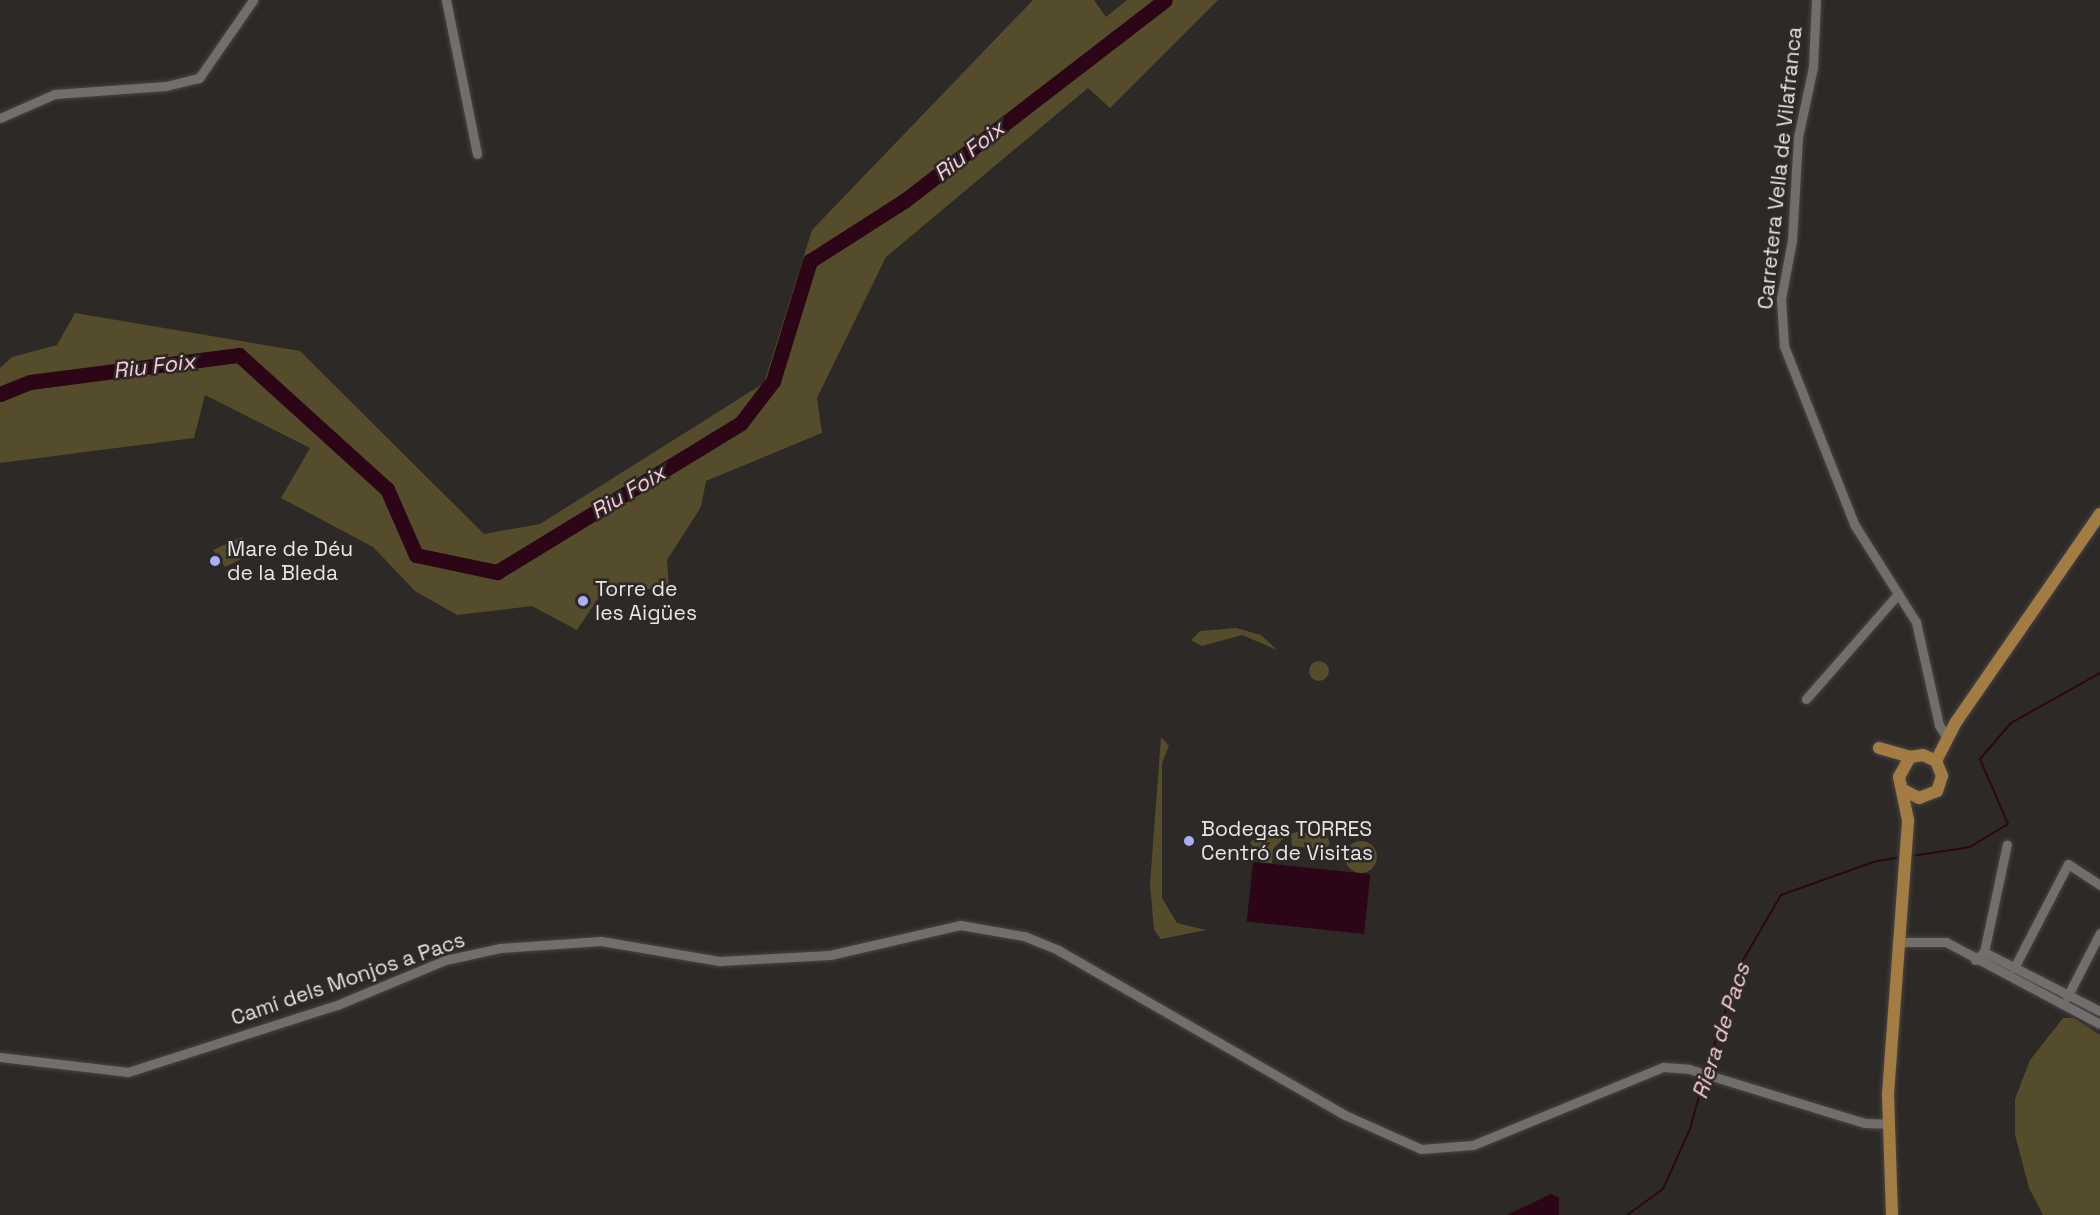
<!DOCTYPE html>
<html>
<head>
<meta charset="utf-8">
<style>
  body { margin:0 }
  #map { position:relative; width:2100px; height:1215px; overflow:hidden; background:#2c2927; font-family:"Space Grotesk",sans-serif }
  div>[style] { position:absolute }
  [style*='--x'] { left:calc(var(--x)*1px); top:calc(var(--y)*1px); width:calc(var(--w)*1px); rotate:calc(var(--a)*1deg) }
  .green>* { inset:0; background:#544c2b }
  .round { border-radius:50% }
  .water>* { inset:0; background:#2c0517; transform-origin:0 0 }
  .stream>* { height:2px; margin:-1px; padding:0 1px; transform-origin:1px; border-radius:1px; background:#2c0517 }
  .river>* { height:15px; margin:-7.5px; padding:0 7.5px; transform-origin:7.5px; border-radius:7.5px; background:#2c0517 }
  .roads { filter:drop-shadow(0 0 2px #484543) drop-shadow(0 0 2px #484543) }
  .minor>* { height:9px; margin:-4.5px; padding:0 4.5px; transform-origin:4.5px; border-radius:4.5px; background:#726e6c }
  .major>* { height:12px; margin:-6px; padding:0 6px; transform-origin:6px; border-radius:6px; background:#a37c44 }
  .dots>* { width:16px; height:16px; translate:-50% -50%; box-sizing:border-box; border:3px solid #2c2927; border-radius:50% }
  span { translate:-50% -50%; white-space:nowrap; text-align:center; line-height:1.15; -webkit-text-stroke:5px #2c2927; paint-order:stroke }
  .street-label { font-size:21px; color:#e8e5e4 }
  .poi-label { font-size:21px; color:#e8e5e4 }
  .left { translate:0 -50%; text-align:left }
  .water-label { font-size:22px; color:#fac9da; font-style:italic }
</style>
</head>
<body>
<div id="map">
  <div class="green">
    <div style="clip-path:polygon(1033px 0,1094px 0,1106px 17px,1127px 0,1218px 0,1110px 108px,1088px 88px,886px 257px,817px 398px,822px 433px,706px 481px,701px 507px,667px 560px,669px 587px,601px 594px,577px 630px,532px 606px,457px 615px,415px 591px,373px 547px,281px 498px,310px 448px,205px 395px,194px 438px,0 463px,0 368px,12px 357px,57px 345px,75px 313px,300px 351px,484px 534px,540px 524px,764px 383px,812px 230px)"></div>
    <div style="clip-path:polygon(242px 537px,251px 554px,225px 567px,213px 550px)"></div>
    <div style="clip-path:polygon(1236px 628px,1261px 635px,1277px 650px,1242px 635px,1202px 646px,1191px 640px,1200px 631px)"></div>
    <div class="round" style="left:1309px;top:661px;width:20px;height:20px"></div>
    <div style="clip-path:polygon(1161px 737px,1169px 746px,1162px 763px,1162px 898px,1177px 923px,1206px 930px,1161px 939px,1154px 930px,1150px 884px)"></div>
    <div style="clip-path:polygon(1270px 829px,1282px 830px,1283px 839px,1273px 849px,1272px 863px,1262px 863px,1250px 842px)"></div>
    <div style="clip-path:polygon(1297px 832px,1327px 835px,1330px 844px,1323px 850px,1292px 846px,1291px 834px)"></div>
    <div class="round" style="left:1345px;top:841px;width:32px;height:32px"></div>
    <div style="clip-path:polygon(2063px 1018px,2074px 1018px,2100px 1035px,2100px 1215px,2043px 1215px,2029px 1188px,2015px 1135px,2015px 1099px,2030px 1060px)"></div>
  </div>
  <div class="water">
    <div style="left:1253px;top:862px;width:118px;height:60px;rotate:6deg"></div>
    <div style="clip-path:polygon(1551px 1194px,1559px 1198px,1559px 1215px,1507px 1215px)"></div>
  </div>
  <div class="stream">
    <div style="--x:1911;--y:856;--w:60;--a:-8.7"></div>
    <div style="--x:1970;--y:847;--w:44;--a:-31.2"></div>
    <div style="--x:2008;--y:824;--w:71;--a:-113.3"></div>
    <div style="--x:1980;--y:759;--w:48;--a:-49.3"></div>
    <div style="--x:2011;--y:723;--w:102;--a:-29.3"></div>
    <div style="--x:1705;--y:1072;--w:116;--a:-71.4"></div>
    <div style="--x:1742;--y:962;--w:78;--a:-59.8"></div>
    <div style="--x:1781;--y:895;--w:98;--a:-19.7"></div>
    <div style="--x:1873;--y:862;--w:29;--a:-10"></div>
    <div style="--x:1627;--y:1215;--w:44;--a:-35.8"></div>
    <div style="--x:1663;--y:1189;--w:66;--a:-65.8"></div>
    <div style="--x:1690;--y:1129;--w:53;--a:-74.6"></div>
  </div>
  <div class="river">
    <div style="--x:0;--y:394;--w:32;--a:-22"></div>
    <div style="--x:30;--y:382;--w:211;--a:-7.4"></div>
    <div style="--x:239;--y:355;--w:200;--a:42.2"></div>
    <div style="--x:387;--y:489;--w:72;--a:66.3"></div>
    <div style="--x:416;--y:555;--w:83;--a:11.9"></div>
    <div style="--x:497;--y:572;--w:286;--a:-31.4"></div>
    <div style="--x:741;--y:423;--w:53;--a:-52.7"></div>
    <div style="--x:773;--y:381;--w:126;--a:-72.9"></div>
    <div style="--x:810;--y:261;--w:112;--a:-32.6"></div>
    <div style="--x:904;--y:201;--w:329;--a:-37.6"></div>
  </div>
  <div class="roads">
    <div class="minor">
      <div style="--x:446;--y:0;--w:157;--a:78.6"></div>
      <div style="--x:1816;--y:0;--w:67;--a:92.6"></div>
      <div style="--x:1813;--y:67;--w:72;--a:102.1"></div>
      <div style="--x:1798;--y:137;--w:103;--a:93.3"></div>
      <div style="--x:1792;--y:240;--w:60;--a:100.6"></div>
      <div style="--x:1781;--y:299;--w:47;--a:86.3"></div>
      <div style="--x:1784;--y:346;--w:191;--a:68.5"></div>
      <div style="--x:1854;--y:524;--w:116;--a:57.7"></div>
      <div style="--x:1916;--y:622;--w:106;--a:77.4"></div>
      <div style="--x:1939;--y:725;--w:13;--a:58"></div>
      <div style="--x:0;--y:118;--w:60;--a:-23.6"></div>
      <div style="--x:55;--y:94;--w:111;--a:-4.1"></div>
      <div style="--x:166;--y:86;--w:34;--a:-14"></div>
      <div style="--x:199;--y:78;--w:95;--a:-55.3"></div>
      <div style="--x:1806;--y:699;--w:140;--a:-48.8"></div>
      <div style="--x:1900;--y:942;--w:46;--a:0"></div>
      <div style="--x:1946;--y:942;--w:174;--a:28"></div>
      <div style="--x:1984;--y:952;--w:110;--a:-78"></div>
      <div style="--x:1975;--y:960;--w:12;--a:-42"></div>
      <div style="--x:1984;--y:952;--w:130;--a:27"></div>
      <div style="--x:2014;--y:968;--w:117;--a:-62.6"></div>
      <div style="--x:2068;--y:864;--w:38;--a:33"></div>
      <div style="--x:2067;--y:997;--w:72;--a:-62.7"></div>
      <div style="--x:0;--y:1057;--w:129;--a:6.7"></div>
      <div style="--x:128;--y:1072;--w:219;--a:-17.8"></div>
      <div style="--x:337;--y:1005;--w:117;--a:-22.6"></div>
      <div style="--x:445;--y:960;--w:56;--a:-12.3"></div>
      <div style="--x:500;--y:948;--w:101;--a:-4"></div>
      <div style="--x:601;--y:941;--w:120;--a:9.6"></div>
      <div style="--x:719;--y:961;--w:111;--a:-3.1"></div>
      <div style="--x:830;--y:955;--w:133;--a:-13"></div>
      <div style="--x:960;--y:925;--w:65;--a:9.8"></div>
      <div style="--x:1024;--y:936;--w:37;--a:22"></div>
      <div style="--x:1058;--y:950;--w:331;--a:29.9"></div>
      <div style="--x:1345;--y:1115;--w:83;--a:24.1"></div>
      <div style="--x:1421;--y:1149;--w:52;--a:-4.4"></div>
      <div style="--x:1473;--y:1145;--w:205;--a:-22.3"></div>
      <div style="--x:1663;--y:1067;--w:26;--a:4"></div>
      <div style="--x:1689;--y:1069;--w:184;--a:17.1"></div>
      <div style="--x:1865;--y:1123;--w:23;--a:2"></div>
    </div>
    <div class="major">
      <div style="--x:1879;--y:748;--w:32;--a:16"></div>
      <div style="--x:1936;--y:761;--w:44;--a:-62.9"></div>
      <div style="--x:1956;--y:722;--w:253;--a:-55.3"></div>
      <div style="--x:1892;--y:1215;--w:121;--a:-91.9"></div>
      <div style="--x:1888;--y:1094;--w:275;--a:-85.8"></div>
      <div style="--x:1908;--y:820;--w:44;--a:-101.8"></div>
      <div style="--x:1899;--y:777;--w:23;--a:-61"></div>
      <div style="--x:1910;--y:757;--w:13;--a:-9"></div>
      <div style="--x:1923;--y:755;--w:14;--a:25"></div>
      <div style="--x:1936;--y:761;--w:16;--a:68"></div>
      <div style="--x:1942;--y:776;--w:16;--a:108"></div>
      <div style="--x:1937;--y:791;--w:19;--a:159"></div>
      <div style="--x:1919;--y:798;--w:18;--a:-153"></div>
    </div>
  </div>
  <div class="dots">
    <div style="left:215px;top:561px;background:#abaffb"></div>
    <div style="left:583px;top:601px;background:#abaffb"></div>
    <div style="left:1189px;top:841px;background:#abaffb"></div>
  </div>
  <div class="street-label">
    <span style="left:1780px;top:168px;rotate:-84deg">Carretera Vella de Vilafranca</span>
    <span style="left:348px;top:979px;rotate:-19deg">Camí dels Monjos a Pacs</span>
  </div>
  <div class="poi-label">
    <span class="left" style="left:227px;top:561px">Mare de Déu<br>de la Bleda</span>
    <span class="left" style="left:595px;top:601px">Torre de<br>les Aigües</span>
    <span class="left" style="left:1201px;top:841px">Bodegas TORRES<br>Centró de Visitas</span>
  </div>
  <div class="water-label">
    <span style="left:969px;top:151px;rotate:-38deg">Riu Foix</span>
    <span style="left:154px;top:366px;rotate:-7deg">Riu Foix</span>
    <span style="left:628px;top:492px;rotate:-31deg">Riu Foix</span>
    <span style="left:1721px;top:1031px;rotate:-72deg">Riera de Pacs</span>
  </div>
</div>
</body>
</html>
